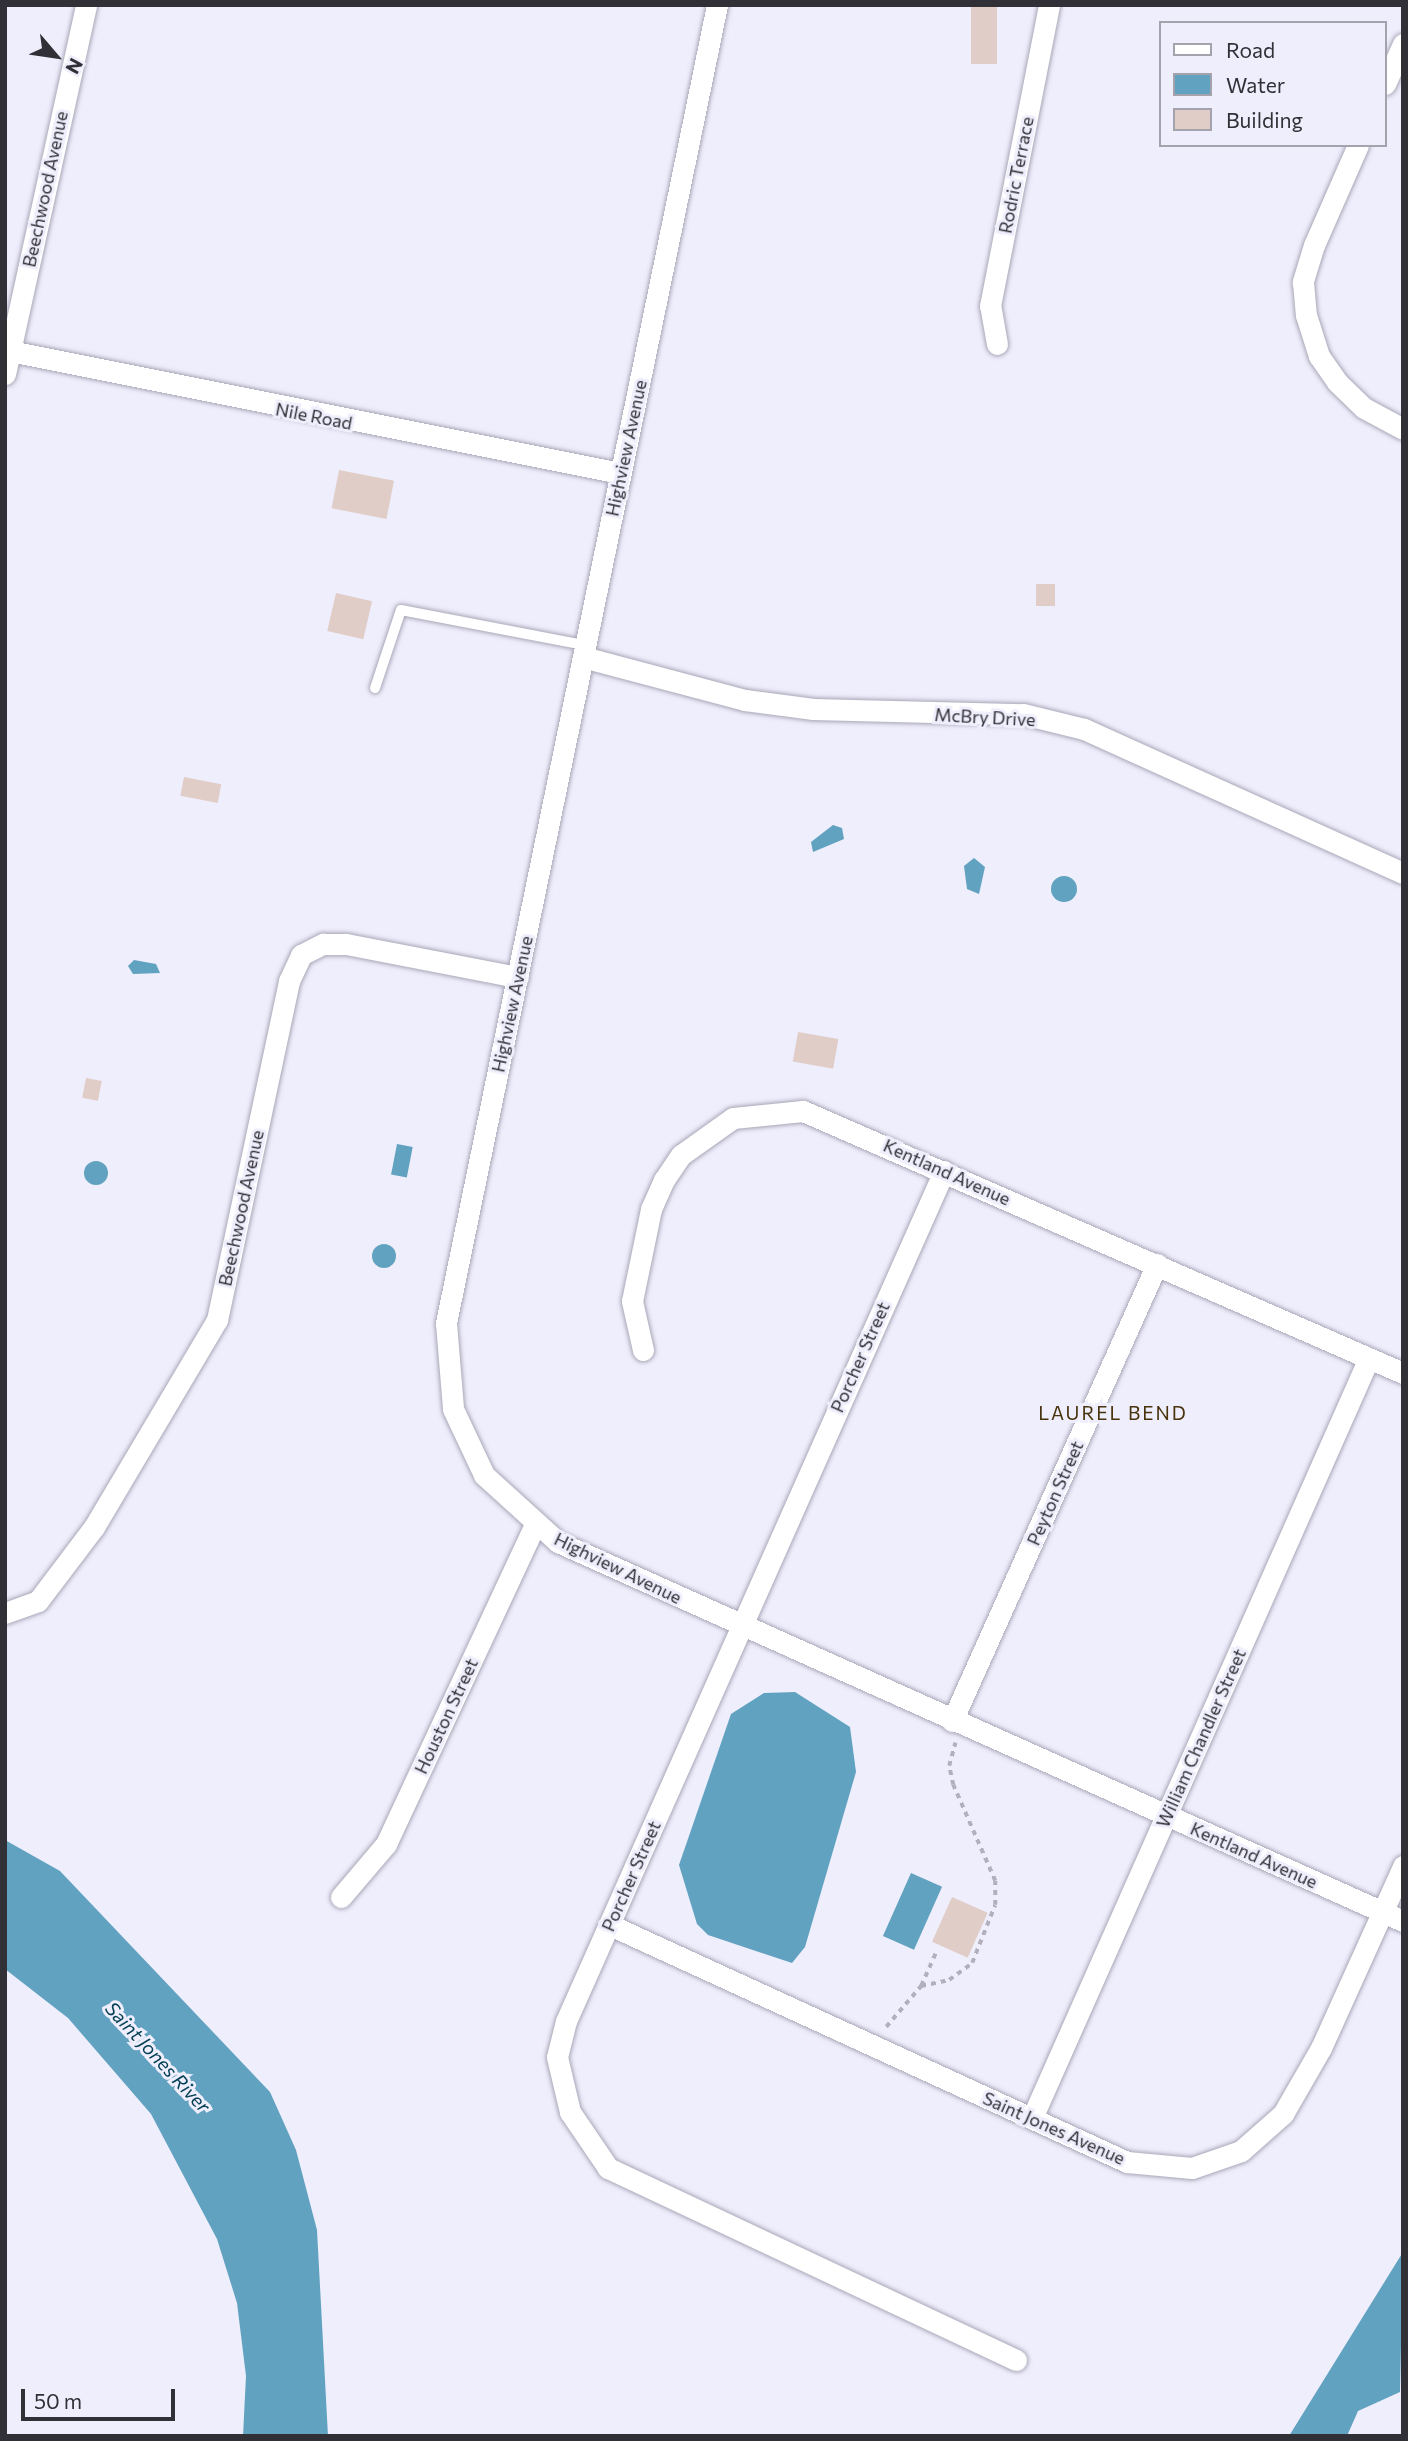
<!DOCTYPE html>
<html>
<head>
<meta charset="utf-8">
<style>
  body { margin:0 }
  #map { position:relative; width:1408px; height:2441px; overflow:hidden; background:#efeefc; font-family:Commissioner,sans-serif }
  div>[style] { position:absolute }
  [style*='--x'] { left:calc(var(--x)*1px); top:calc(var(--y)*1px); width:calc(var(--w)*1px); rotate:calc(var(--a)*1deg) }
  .water>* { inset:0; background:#61a2c0; transform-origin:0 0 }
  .round { border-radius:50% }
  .building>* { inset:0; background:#e1cdc7; transform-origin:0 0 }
  .path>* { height:3.5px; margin-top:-1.75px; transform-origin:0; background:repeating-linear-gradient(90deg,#b1b0bc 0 5px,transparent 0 10px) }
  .roads { filter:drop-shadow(0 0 2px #a9a7b8) drop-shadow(0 0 2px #a9a7b8) }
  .lane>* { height:10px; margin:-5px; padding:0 5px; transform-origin:5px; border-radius:5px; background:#fff }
  .street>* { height:21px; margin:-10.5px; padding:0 10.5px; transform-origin:10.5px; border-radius:10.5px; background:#fff }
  span { translate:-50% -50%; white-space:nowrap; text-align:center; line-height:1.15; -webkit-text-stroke:6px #efeefc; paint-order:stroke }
  .street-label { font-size:18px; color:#313037 }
  .neighbourhood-label { font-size:19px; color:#48330d; letter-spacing:2px }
  .water-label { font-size:19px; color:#054055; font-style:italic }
  .frame { position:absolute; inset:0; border:7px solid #313037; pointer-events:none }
  .legend { position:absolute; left:1159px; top:21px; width:228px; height:126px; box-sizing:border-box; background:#efeefc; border:2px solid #a3a2ad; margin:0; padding:9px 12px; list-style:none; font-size:21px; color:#313037 }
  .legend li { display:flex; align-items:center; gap:14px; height:35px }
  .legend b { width:35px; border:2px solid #a3a2ad }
  .north { position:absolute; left:21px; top:21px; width:70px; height:70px; -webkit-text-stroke:5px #efeefc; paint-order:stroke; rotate:119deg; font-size:19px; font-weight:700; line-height:28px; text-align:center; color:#313037 }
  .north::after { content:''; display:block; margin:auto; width:24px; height:32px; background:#313037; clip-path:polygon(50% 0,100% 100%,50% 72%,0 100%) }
  .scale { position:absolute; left:21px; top:2389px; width:154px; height:32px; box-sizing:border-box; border:4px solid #313037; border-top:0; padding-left:9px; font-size:21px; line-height:24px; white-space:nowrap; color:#313037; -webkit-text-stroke:5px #efeefc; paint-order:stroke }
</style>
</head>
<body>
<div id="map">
  <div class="water">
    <div style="clip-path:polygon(833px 825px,842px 828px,844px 839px,813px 852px,811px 842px)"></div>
    <div style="clip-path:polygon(974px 858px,985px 867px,979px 894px,967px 889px,964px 866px)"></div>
    <div class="round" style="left:1051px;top:876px;width:26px;height:26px"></div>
    <div style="clip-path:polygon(134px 960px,156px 964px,160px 973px,133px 974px,128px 966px)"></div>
    <div style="left:397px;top:1144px;width:16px;height:31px;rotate:11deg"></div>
    <div class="round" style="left:84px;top:1161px;width:24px;height:24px"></div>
    <div class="round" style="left:372px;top:1244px;width:24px;height:24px"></div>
    <div style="clip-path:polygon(795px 1692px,850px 1727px,856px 1772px,805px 1947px,792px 1963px,708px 1935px,697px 1924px,679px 1865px,731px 1714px,764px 1693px)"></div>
    <div style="clip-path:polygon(5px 1840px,60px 1871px,270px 2092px,296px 2150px,317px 2230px,328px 2436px,243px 2436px,246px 2376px,237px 2303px,217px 2239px,151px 2114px,68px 2018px,5px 1969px)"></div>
    <div style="left:911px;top:1873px;width:34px;height:69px;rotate:24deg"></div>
    <div style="clip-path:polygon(1403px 2252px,1400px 2392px,1358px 2411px,1347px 2436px,1289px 2436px)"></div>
  </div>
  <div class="building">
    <div style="left:971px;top:5px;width:26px;height:59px"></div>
    <div style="left:339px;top:470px;width:56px;height:39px;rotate:11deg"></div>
    <div style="left:1036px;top:584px;width:19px;height:22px"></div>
    <div style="left:336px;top:593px;width:37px;height:39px;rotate:13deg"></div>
    <div style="left:184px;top:777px;width:38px;height:19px;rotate:11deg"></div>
    <div style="left:798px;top:1032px;width:41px;height:30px;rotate:10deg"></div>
    <div style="left:86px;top:1078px;width:16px;height:20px;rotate:11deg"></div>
    <div style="left:952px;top:1897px;width:39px;height:49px;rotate:24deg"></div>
  </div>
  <div class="path">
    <div style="--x:921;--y:1986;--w:29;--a:-12"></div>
    <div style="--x:949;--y:1980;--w:29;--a:-36"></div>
    <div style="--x:972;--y:1963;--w:62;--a:-68.4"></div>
    <div style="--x:995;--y:1905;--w:24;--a:-90"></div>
    <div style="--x:995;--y:1881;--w:105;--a:-113.6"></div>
    <div style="--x:953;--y:1785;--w:19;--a:-102"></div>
    <div style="--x:949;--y:1766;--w:24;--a:-75"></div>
    <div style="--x:886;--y:2027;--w:54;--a:-49.5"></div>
    <div style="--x:921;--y:1986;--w:37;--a:-66"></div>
  </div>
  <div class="roads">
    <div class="lane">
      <div style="--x:375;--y:688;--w:82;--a:-71.6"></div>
      <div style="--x:401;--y:610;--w:187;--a:10.8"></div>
    </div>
    <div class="street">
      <div style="--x:717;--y:5;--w:1346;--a:101.62"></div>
      <div style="--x:446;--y:1323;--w:86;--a:85.3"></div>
      <div style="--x:453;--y:1409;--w:73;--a:64.8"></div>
      <div style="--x:484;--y:1475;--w:100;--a:42.2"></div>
      <div style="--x:558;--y:1542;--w:926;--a:24.16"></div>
      <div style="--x:1385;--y:84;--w:44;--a:-65.8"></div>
      <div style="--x:1358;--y:145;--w:109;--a:113.7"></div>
      <div style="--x:1314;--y:245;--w:39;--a:107"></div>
      <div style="--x:1303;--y:282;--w:33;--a:85"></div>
      <div style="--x:1306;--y:315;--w:43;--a:72.4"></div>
      <div style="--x:1319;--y:356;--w:32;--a:55"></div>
      <div style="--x:1337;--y:382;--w:37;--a:44"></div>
      <div style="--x:1364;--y:408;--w:44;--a:28.3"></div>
      <div style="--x:997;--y:344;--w:39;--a:-100"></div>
      <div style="--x:990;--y:306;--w:307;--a:-78.9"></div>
      <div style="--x:5;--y:350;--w:627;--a:11.31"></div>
      <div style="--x:5;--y:374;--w:378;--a:-77.6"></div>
      <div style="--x:583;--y:657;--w:168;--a:14.9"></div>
      <div style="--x:745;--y:700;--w:69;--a:7.5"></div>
      <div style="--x:813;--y:709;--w:210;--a:1.4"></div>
      <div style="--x:1023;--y:714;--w:63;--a:13.8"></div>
      <div style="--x:1084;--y:729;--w:350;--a:24.3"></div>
      <div style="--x:944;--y:1171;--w:930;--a:113.97"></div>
      <div style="--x:566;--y:2021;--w:37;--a:104"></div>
      <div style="--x:557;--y:2057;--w:57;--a:76.7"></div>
      <div style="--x:570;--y:2112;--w:68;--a:55.8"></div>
      <div style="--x:608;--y:2168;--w:451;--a:25.2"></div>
      <div style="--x:643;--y:1350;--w:50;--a:-102.7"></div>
      <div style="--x:632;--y:1301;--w:94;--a:-78.3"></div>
      <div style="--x:651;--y:1209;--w:32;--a:-66"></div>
      <div style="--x:664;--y:1180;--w:30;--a:-56"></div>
      <div style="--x:681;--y:1155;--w:64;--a:-35.4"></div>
      <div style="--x:733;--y:1118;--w:70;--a:-5.7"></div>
      <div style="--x:803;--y:1111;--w:655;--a:23.59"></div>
      <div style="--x:5;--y:1613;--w:35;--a:-20"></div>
      <div style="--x:38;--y:1601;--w:93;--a:-52.9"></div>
      <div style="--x:94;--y:1527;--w:241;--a:-59.3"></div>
      <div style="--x:217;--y:1320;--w:347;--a:-78"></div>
      <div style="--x:289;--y:981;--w:29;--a:-65"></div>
      <div style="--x:301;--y:955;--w:25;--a:-27"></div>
      <div style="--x:323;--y:944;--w:23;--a:0"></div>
      <div style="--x:346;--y:944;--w:175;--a:10.9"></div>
      <div style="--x:952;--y:1721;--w:501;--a:-65.84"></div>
      <div style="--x:341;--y:1897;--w:70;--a:-49.7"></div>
      <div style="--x:386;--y:1844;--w:352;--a:-65"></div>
      <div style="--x:610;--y:1925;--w:569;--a:24.63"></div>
      <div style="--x:1127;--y:2162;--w:65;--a:5.3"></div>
      <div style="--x:1192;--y:2168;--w:52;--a:-19.1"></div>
      <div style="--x:1241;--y:2151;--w:56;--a:-41.4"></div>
      <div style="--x:1283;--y:2114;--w:76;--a:-60.1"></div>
      <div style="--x:1321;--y:2048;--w:200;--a:-65.7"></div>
      <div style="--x:1032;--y:2118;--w:831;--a:-66.09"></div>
    </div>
  </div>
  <div class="street-label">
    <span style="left:1016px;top:175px;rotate:-79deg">Rodric Terrace</span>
    <span style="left:45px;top:189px;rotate:-78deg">Beechwood Avenue</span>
    <span style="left:314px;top:416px;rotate:11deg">Nile Road</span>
    <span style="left:626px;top:448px;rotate:-78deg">Highview Avenue</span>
    <span style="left:985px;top:717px;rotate:3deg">McBry Drive</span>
    <span style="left:512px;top:1004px;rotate:-78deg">Highview Avenue</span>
    <span style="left:947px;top:1172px;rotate:24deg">Kentland Avenue</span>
    <span style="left:241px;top:1208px;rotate:-78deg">Beechwood Avenue</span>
    <span style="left:860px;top:1357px;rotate:-66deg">Porcher Street</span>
    <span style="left:1055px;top:1493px;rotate:-66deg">Peyton Street</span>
    <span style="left:618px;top:1568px;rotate:26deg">Highview Avenue</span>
    <span style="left:446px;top:1716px;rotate:-65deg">Houston Street</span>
    <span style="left:1201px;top:1738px;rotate:-66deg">William Chandler Street</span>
    <span style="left:1254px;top:1855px;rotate:24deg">Kentland Avenue</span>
    <span style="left:631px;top:1876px;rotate:-66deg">Porcher Street</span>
    <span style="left:1054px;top:2128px;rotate:24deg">Saint Jones Avenue</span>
  </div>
  <div class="neighbourhood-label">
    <span style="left:1113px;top:1413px">LAUREL BEND</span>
  </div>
  <div class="water-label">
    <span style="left:158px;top:2057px;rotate:47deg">Saint Jones River</span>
  </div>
  <div class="frame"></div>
  <ul class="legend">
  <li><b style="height:9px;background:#fff"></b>Road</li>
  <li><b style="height:19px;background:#61a2c0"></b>Water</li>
  <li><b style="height:19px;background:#e1cdc7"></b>Building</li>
  </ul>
  <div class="north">N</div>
  <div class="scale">50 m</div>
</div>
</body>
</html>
